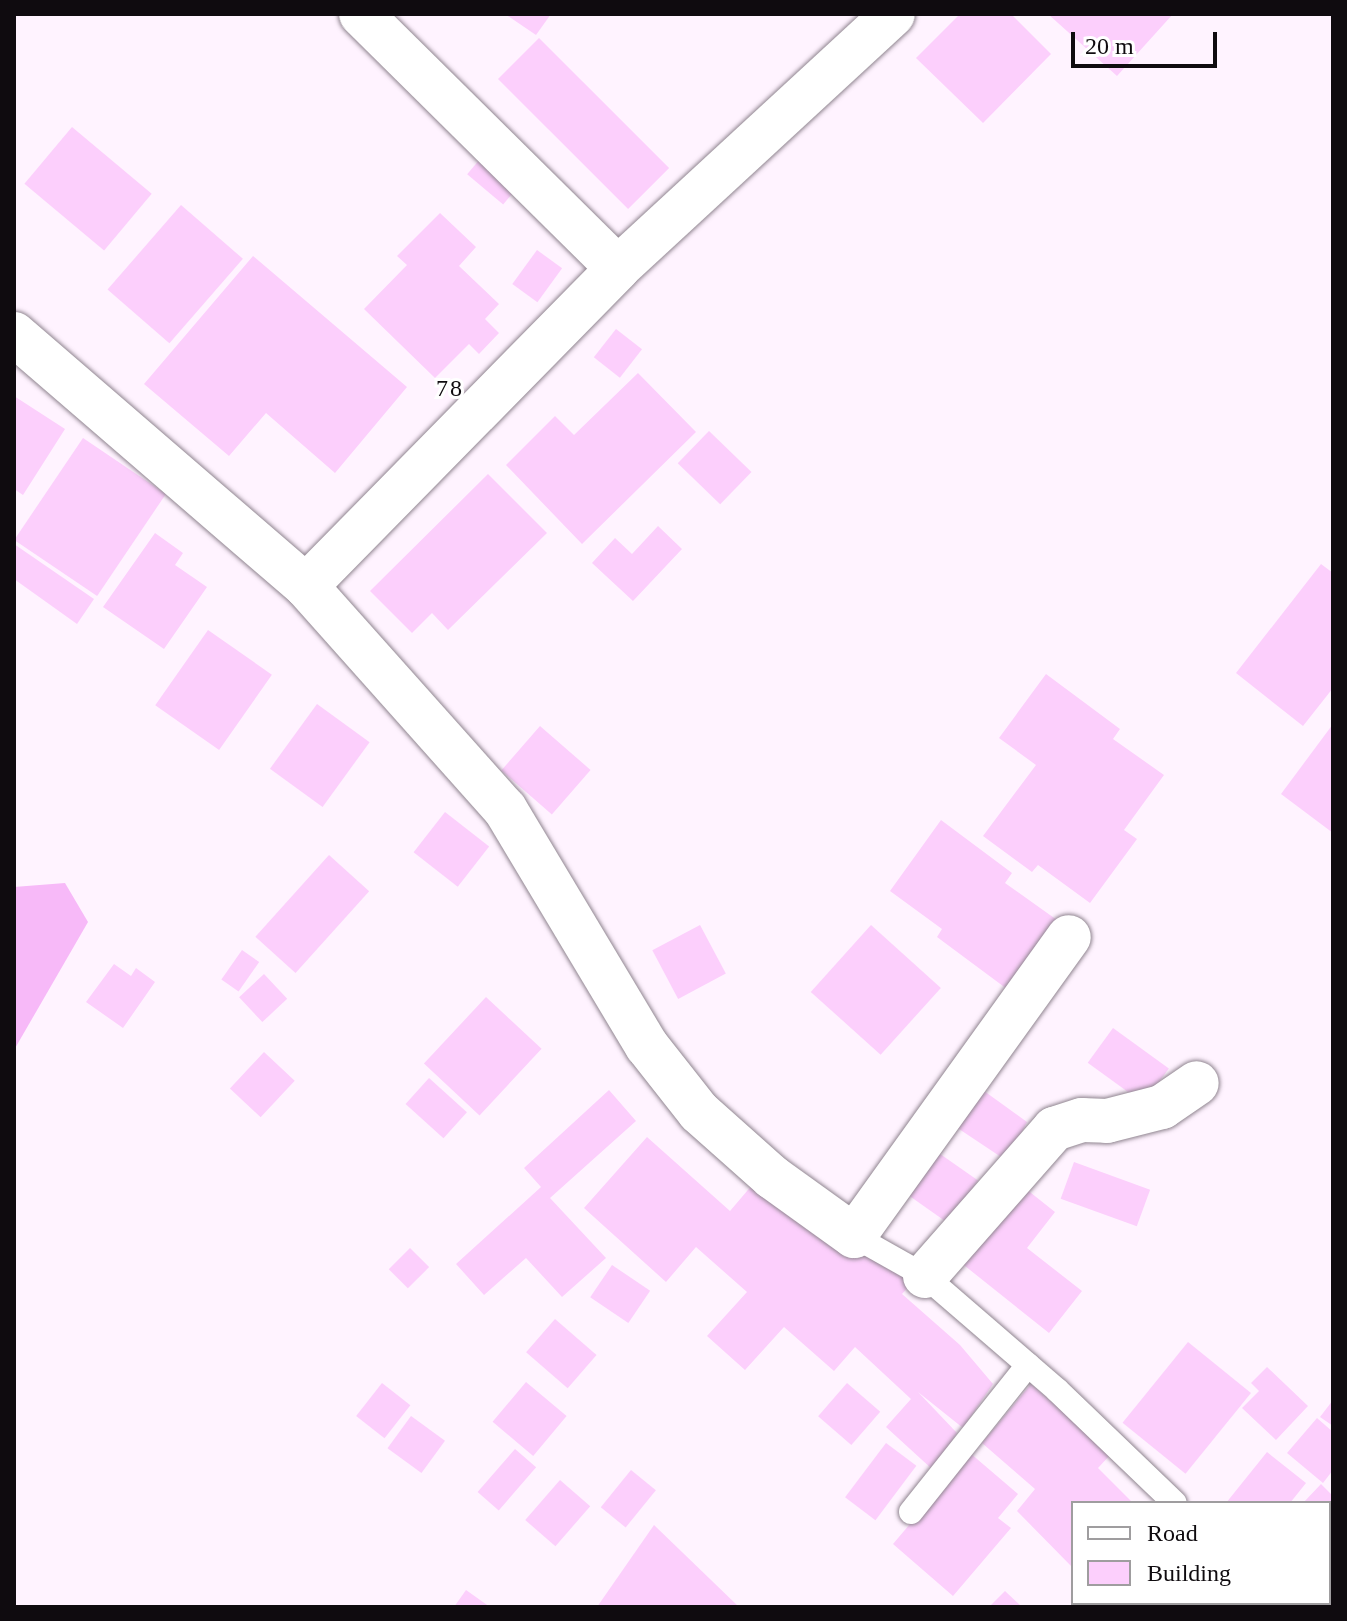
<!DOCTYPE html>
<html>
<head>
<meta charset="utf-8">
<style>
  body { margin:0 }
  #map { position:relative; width:1347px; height:1621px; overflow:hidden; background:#fff3ff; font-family:"Times New Roman",serif }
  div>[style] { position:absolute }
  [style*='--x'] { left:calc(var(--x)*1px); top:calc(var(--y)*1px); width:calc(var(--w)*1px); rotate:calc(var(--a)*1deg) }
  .green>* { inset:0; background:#f7b9f8 }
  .building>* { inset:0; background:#fccffc; transform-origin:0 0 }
  .roads { filter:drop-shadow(0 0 2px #908590) drop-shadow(0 0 2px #908590) }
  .service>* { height:24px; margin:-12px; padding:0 12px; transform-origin:12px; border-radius:12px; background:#fff }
  .minor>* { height:44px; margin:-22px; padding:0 22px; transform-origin:22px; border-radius:22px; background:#fff }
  span { translate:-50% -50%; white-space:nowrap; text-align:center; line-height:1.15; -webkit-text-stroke:6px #fff; paint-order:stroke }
  .quarter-label { font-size:24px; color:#0f0b0f; letter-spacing:2px }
  .frame { position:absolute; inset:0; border:16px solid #0f0b0f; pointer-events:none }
  .legend { position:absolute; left:1071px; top:1501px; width:260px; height:104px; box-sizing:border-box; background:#fff; border:2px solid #9f9d9f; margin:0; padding:10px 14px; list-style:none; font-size:24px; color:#0f0b0f }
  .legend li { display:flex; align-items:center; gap:16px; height:40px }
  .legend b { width:40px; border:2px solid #9f9d9f }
  .scale { position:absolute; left:1071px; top:32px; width:146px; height:36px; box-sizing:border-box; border:4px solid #0f0b0f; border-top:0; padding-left:10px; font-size:24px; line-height:28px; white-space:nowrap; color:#0f0b0f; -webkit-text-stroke:6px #fff; paint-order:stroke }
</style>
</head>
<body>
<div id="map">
  <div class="green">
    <div style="clip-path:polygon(65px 883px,88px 922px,14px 1050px,14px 887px)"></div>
  </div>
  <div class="building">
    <div style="clip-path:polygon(505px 14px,551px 14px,536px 35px)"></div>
    <div style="clip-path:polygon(960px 14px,1011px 14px,1051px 54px,983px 123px,916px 58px)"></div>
    <div style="clip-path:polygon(1048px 14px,1173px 14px,1117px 76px)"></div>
    <div style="left:539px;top:38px;width:184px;height:58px;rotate:45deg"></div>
    <div style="left:72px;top:127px;width:104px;height:74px;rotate:40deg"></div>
    <div style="left:480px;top:159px;width:47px;height:20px;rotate:40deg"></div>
    <div style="left:181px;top:205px;width:82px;height:112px;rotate:41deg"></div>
    <div style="clip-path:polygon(440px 213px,476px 247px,459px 266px,499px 304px,485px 319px,499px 333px,479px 354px,469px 344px,435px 378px,364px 309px,407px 265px,397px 256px)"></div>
    <div style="left:537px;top:250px;width:31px;height:42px;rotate:36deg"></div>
    <div style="clip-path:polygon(253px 256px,407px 387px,335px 473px,266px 413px,229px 456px,144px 384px)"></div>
    <div style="left:616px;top:329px;width:33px;height:36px;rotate:38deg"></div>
    <div style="clip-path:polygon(638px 373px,696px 432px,582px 544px,506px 465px,555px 416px,574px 435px)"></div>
    <div style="clip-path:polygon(14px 396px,65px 429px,23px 495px,14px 489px)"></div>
    <div style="left:709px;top:431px;width:59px;height:45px;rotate:44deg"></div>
    <div style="left:83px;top:438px;width:100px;height:123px;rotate:34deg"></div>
    <div style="clip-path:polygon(488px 474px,547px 533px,448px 630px,432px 613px,412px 633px,370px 591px)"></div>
    <div style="clip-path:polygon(658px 526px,682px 549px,633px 601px,592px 563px,615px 538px,632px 554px)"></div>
    <div style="clip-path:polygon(155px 533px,183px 553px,175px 565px,207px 587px,164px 649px,103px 607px)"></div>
    <div style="clip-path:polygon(14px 544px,94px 599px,77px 624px,14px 579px)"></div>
    <div style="clip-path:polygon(1321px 564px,1333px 573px,1333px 688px,1303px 726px,1236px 673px)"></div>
    <div style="left:208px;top:630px;width:78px;height:92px;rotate:35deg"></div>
    <div style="clip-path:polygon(1046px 674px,1120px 729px,1113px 739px,1164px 775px,1124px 830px,1137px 839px,1090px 903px,1038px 865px,1032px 872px,983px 836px,1036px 765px,999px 738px)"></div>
    <div style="left:317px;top:704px;width:65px;height:80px;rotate:36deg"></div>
    <div style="clip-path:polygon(1333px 724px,1333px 833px,1281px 794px)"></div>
    <div style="left:540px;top:726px;width:67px;height:59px;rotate:41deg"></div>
    <div style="left:445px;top:812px;width:56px;height:51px;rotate:38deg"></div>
    <div style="clip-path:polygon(941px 820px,1012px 873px,1005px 883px,1057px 920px,1007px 989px,937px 937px,942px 929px,890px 891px)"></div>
    <div style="left:329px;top:855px;width:54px;height:110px;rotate:42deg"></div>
    <div style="left:700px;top:925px;width:55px;height:54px;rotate:62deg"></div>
    <div style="left:871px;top:925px;width:94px;height:90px;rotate:42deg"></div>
    <div style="left:242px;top:950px;width:21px;height:36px;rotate:35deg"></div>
    <div style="clip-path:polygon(114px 964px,131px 976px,136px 968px,155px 982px,123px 1028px,86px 1002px)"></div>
    <div style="left:264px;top:974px;width:34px;height:34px;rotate:47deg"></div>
    <div style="left:486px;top:997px;width:76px;height:91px;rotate:43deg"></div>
    <div style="left:1113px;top:1028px;width:69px;height:43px;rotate:36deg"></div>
    <div style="left:264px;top:1052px;width:42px;height:50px;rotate:43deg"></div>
    <div style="left:429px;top:1078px;width:51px;height:35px;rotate:42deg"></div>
    <div style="clip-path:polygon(973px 1083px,1027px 1122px,1007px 1161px,944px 1119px)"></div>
    <div style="clip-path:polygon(609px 1090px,636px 1121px,550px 1198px,606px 1258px,562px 1297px,526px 1258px,484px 1295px,456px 1264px,541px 1187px,524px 1168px)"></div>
    <div style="clip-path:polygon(647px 1137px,730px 1211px,753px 1184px,919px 1275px,902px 1294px,960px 1345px,993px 1384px,963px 1428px,918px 1392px,957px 1433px,933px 1470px,886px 1427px,911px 1399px,855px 1347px,834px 1371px,784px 1327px,745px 1370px,707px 1336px,747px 1292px,696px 1247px,666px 1282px,584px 1208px)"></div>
    <div style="left:933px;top:1149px;width:55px;height:52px;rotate:35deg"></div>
    <div style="left:1074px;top:1162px;width:81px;height:39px;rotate:20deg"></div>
    <div style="clip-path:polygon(1016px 1181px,1055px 1212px,1027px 1248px,1082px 1291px,1049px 1333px,955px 1258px)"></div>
    <div style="left:410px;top:1248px;width:27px;height:30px;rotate:45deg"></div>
    <div style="left:612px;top:1265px;width:46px;height:39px;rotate:34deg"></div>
    <div style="left:555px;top:1319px;width:55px;height:44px;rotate:41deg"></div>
    <div style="left:1188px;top:1342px;width:81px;height:104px;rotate:39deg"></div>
    <div style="clip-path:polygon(1267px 1367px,1308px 1406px,1276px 1440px,1242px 1408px,1259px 1391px,1251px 1383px)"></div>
    <div style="left:526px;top:1382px;width:53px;height:52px;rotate:40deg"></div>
    <div style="left:382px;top:1383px;width:36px;height:42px;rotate:38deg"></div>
    <div style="left:847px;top:1383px;width:44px;height:44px;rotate:41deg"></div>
    <div style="clip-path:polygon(1031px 1384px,1111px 1454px,1098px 1468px,1133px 1503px,1073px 1503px,1073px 1568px,1017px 1511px,1035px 1489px,982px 1443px)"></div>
    <div style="clip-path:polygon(1333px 1400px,1333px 1426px,1320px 1417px)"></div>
    <div style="left:411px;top:1416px;width:42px;height:40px;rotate:36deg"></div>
    <div style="clip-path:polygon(1317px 1418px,1333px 1432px,1333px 1470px,1323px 1483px,1287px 1453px)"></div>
    <div style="left:886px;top:1443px;width:38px;height:68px;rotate:37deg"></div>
    <div style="left:515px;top:1449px;width:28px;height:57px;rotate:41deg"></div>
    <div style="clip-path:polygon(1267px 1452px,1306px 1483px,1290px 1503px,1226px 1503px)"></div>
    <div style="clip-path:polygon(970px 1453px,1018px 1494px,998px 1518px,1011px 1528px,953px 1596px,893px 1544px)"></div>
    <div style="left:631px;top:1470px;width:32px;height:48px;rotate:39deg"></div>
    <div style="left:560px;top:1480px;width:40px;height:53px;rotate:41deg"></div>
    <div style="clip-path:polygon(1321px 1484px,1333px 1496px,1329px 1570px,1329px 1503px,1303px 1503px)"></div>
    <div style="clip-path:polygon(654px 1525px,739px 1607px,597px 1607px)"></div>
    <div style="clip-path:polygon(466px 1590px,490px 1607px,454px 1607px)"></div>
    <div style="clip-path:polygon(1005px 1591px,1022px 1607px,989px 1607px)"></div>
    <div style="clip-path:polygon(1159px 1603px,1248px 1603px,1155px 1607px)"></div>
  </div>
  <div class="roads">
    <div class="service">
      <div style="--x:854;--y:1236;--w:81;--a:29.4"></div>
      <div style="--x:925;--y:1276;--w:174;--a:40.8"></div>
      <div style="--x:1057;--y:1390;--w:163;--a:43.8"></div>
      <div style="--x:911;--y:1512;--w:188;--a:-51.5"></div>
      <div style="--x:1280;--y:1603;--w:6;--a:45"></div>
      <div style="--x:1143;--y:1607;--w:5;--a:-53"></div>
    </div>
    <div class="minor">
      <div style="--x:361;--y:14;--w:361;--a:44.7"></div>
      <div style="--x:14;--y:334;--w:386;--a:40.8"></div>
      <div style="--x:306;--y:586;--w:445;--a:-45.5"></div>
      <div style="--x:618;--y:268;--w:374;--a:-42.7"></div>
      <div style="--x:306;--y:586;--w:299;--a:48.3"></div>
      <div style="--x:505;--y:809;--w:276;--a:59.1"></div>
      <div style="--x:647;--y:1046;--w:84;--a:51.8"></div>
      <div style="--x:699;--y:1112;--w:98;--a:41.7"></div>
      <div style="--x:772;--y:1177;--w:101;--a:35.7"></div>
      <div style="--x:854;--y:1236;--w:368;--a:-54.3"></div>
      <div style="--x:925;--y:1276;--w:196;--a:-48.7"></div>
      <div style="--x:1054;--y:1129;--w:29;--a:-18"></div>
      <div style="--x:1082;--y:1120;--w:25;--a:2"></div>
      <div style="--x:1107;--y:1121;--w:57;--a:-14.3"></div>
      <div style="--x:1162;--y:1107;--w:42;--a:-34.4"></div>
    </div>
  </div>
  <div class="quarter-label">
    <span style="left:450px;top:389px">78</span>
  </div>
  <div class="frame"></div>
  <ul class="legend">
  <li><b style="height:10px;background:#fff"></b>Road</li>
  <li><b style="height:22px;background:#fccffc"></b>Building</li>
  </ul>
  <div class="scale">20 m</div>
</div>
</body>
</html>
